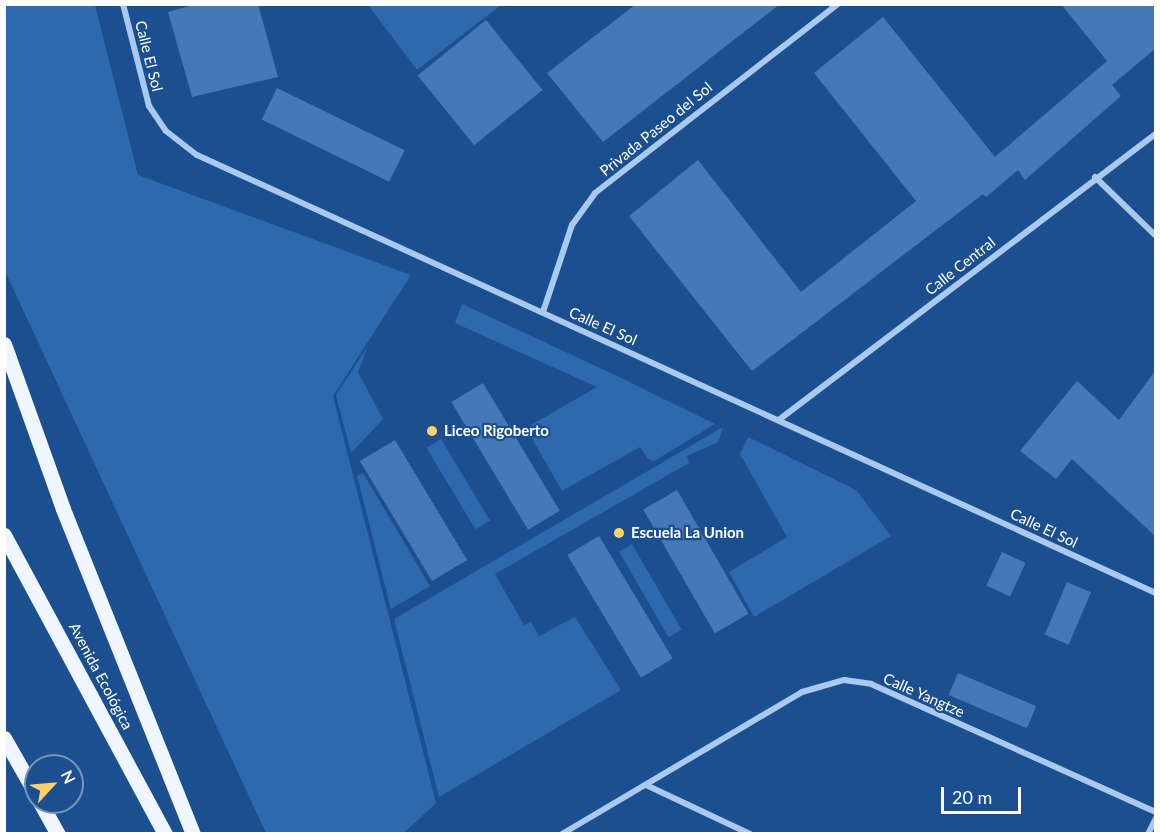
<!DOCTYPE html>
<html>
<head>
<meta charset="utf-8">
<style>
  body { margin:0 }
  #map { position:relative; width:1160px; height:838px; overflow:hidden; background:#1b4f8f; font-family:Lato,sans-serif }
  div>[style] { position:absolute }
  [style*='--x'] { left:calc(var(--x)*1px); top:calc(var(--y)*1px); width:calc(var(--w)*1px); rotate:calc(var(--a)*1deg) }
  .green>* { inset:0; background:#2e69ad; transform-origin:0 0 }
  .building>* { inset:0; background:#4478b7; transform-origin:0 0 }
  .minor>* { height:6px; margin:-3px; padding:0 3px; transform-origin:3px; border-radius:3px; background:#a9c9ee }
  .primary>* { height:15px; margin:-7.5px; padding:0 7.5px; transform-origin:7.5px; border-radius:7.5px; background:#f0f6ff }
  .dots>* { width:16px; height:16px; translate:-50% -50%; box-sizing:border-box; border:3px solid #1b4f8f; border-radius:50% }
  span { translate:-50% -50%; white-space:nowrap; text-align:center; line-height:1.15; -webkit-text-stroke:4.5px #1b4f8f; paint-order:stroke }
  .street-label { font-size:15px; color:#fff }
  .poi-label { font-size:15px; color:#fff; font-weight:700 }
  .left { translate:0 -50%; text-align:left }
  .frame { position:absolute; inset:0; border:6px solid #fff; pointer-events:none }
  .north { position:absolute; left:24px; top:754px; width:60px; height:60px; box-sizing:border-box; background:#1b4f8f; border:2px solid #7695bc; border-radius:50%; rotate:64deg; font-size:16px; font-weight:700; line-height:24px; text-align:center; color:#fff }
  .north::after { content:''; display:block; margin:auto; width:21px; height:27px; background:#ffd166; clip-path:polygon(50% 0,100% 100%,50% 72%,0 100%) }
  .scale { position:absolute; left:941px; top:787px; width:80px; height:27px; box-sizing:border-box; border:3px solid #fff; border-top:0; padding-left:8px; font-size:18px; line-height:21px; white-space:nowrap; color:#fff; -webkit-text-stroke:4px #1b4f8f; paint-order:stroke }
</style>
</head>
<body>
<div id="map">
  <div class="green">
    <div style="clip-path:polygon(4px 5px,95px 5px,138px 175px,411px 275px,333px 396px,436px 803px,404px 833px,266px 833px,5px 271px)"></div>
    <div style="clip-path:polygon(368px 5px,501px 5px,417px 70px)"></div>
    <div style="clip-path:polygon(462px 304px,617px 376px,715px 424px,654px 461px,648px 459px,640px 447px,562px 491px,526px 428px,597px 387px,455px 323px)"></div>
    <div style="clip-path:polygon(368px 346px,358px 372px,383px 419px,351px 453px,336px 395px)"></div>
    <div style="clip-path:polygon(723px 427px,718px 442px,687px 456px,689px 463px,495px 574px,524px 625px,531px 622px,539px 636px,575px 617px,621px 690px,439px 797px,394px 619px)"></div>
    <div style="clip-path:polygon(748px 437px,856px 490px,891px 536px,754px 617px,729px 572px,787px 537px,740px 454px)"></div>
    <div style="left:441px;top:439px;width:95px;height:17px;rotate:59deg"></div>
    <div style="clip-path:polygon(363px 473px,430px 586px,391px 609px,357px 476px)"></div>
    <div style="left:632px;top:544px;width:99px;height:15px;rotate:60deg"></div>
  </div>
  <div class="building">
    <div style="clip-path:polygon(197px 4px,258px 4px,278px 77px,192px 97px,168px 12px)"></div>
    <div style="clip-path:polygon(636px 4px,780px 4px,603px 142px,547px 73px)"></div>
    <div style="clip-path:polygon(1061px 4px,1155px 4px,1155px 49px,1112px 85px,1121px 96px,1025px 180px,1018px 170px,986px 197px,983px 194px,752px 371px,629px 216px,698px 160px,801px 292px,916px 201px,814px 73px,883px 17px,995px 157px,1107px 61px)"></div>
    <div style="left:486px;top:20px;width:90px;height:88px;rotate:51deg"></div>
    <div style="left:277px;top:88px;width:142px;height:35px;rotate:26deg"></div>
    <div style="clip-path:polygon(1155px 371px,1155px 536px,1072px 459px,1056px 479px,1020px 451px,1077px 381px,1119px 420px)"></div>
    <div style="left:483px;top:383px;width:149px;height:37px;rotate:59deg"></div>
    <div style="left:395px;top:440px;width:140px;height:41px;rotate:59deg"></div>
    <div style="left:677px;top:490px;width:143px;height:39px;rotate:60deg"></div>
    <div style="left:599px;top:536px;width:143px;height:37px;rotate:59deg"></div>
    <div style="left:1002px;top:552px;width:26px;height:37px;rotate:25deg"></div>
    <div style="left:1067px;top:582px;width:26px;height:57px;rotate:23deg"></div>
    <div style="left:958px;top:673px;width:85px;height:24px;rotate:23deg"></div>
  </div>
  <div class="minor">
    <div style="--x:123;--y:4;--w:105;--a:75.7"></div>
    <div style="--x:149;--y:106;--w:30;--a:56"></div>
    <div style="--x:166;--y:131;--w:39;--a:38"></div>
    <div style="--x:197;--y:155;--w:1054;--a:24.55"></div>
    <div style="--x:1095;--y:177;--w:85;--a:44"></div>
    <div style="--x:543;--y:312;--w:92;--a:-71.6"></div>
    <div style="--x:572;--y:225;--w:39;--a:-54"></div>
    <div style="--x:595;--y:193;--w:308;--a:-37.9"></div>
    <div style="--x:780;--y:419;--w:472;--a:-37.2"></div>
    <div style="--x:646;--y:785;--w:115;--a:25.2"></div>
    <div style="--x:562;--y:834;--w:279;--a:-30.6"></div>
    <div style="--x:802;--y:692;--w:44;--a:-15.9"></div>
    <div style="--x:844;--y:680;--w:27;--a:8"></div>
    <div style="--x:871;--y:684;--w:312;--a:24.2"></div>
    <div style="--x:1148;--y:834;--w:18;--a:-63"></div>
  </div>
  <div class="primary">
    <div style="--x:4;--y:344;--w:175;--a:70.3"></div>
    <div style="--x:63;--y:509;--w:350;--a:68.2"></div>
    <div style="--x:4;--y:535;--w:340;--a:61.7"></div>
    <div style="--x:4;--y:738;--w:64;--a:60.3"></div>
    <div style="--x:40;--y:802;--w:37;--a:61"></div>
  </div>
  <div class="dots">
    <div style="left:432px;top:431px;background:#ffd166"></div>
    <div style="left:619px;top:533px;background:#ffd166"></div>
  </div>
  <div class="street-label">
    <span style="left:149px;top:56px;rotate:76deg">Calle El Sol</span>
    <span style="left:656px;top:129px;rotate:-39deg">Privada Paseo del Sol</span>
    <span style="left:960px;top:266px;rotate:-38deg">Calle Central</span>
    <span style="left:603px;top:326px;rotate:24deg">Calle El Sol</span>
    <span style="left:1044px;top:528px;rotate:25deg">Calle El Sol</span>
    <span style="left:101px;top:676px;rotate:62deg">Avenida Ecológica</span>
    <span style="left:924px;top:695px;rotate:24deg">Calle Yangtze</span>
  </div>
  <div class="poi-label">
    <span class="left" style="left:444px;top:431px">Liceo Rigoberto</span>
    <span class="left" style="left:631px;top:533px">Escuela La Union</span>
  </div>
  <div class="frame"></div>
  <div class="north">N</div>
  <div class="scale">20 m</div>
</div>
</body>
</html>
